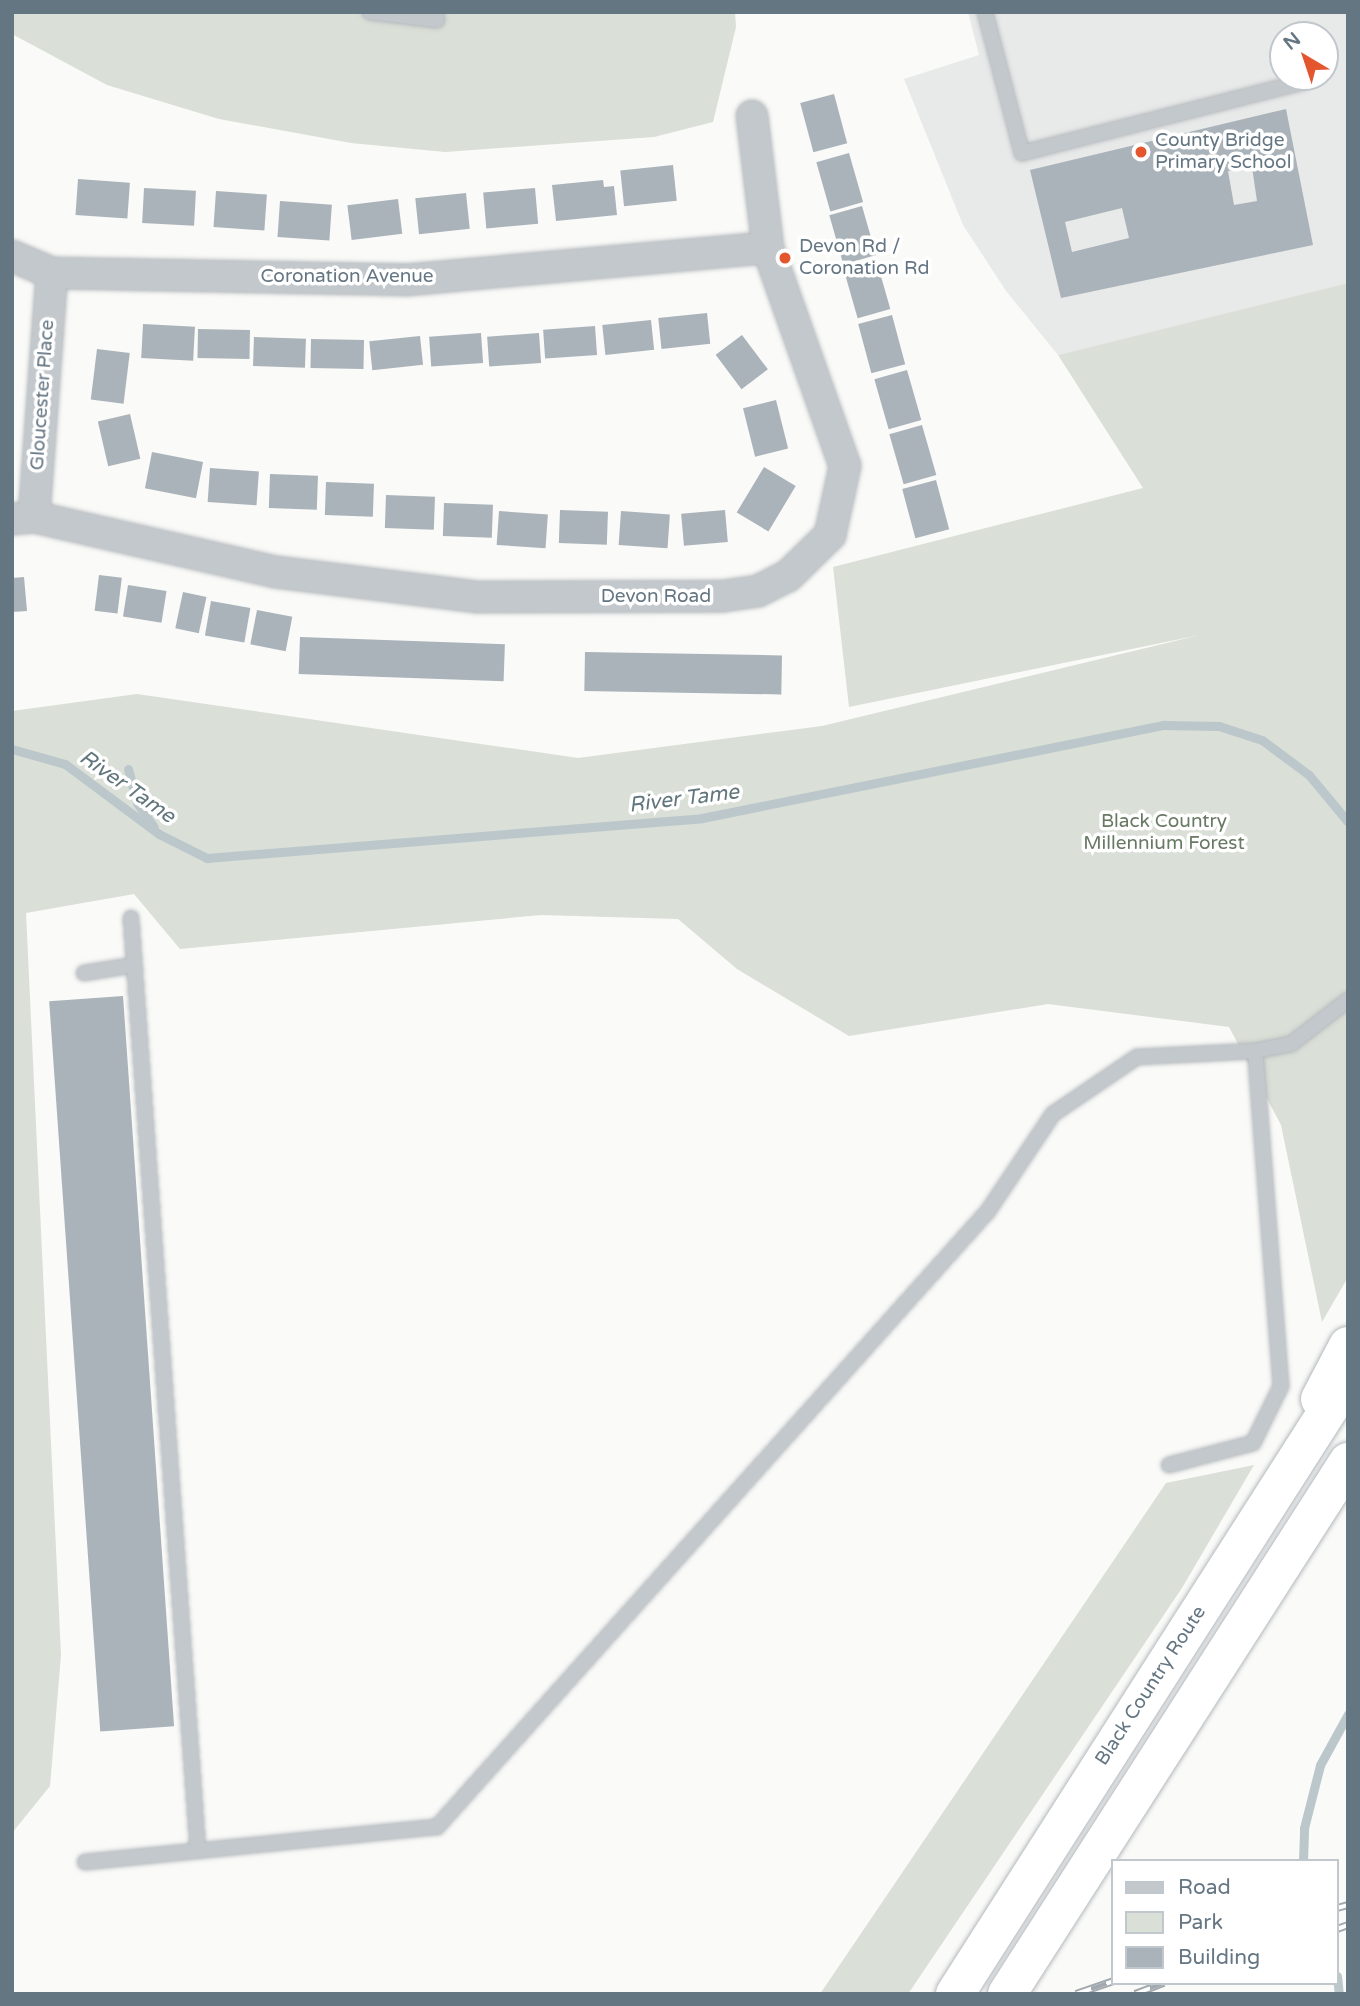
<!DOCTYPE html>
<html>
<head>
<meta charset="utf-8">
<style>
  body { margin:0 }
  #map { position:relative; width:1360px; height:2006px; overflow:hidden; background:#fafaf8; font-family:"Varela Round",sans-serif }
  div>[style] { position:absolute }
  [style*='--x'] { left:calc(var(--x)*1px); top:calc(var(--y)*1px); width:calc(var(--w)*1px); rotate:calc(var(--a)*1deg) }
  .built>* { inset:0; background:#e8e9e9 }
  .green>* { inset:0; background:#dadfd7 }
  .stream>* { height:9px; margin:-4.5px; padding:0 4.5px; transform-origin:4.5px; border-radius:4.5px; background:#bbc7cb }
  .building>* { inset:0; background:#aab3b9; transform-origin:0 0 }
  .roads { filter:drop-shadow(0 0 2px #b4b9bd) drop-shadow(0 0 2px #b4b9bd) }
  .service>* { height:14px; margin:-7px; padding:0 7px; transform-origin:7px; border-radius:7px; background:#c3c8cc }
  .minor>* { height:30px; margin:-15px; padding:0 15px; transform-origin:15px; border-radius:15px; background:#c3c8cc }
  .trunk>* { height:38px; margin:-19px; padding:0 19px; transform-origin:19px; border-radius:19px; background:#fff }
  .rail>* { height:8px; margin-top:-4px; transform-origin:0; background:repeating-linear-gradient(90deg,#fff 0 16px,#a2aab0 0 32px); box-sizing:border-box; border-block:2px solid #a2aab0 }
  .dots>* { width:19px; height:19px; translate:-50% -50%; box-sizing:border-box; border:4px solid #fff; border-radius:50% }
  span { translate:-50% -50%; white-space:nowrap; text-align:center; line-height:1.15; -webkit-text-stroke:7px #fff; paint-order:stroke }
  .poi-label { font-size:19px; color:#657683 }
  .left { translate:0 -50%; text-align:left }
  .street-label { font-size:19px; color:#657683 }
  .park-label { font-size:19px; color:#687a64 }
  .water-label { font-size:21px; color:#60757c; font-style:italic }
  .frame { position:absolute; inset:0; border:14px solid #657683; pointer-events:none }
  .legend { position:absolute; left:1111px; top:1859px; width:228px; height:126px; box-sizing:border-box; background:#fff; border:2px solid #c1c8cd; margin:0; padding:9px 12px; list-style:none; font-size:21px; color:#657683 }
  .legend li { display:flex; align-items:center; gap:14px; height:35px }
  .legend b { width:35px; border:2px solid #c1c8cd }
  .north { position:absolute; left:1269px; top:21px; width:70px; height:70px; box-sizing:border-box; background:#fff; border:2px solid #c1c8cd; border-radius:50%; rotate:321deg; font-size:19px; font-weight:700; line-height:28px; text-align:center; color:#657683 }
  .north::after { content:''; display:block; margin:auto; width:24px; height:32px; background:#e4572e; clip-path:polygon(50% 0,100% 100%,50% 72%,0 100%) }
</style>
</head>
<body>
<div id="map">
  <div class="built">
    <div style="clip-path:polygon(evenodd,968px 12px,1348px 12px,1348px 283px,1058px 355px,1006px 291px,963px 225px,904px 79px,979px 55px,968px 12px,1283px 35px,1325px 35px,1325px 77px,1283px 77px,1283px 35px)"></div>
  </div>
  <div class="green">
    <div style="clip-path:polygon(12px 12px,735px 12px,736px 27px,713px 122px,654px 137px,445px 152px,351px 143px,219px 119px,107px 85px,12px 34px)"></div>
    <div style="clip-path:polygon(1348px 283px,1348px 1277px,1322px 1322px,1281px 1125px,1229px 1027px,1048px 1004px,849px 1036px,737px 969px,678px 919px,541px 915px,180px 949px,134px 894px,26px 913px,61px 1655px,50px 1786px,12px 1833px,12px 711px,137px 694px,578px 758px,822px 726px,1200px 635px,849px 707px,833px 567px,1143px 488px,1058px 355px)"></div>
    <div style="clip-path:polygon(1254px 1465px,1182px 1588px,908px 1994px,820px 1994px,1166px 1483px)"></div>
  </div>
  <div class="stream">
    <div style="--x:12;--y:749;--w:55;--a:15.8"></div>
    <div style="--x:65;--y:764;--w:117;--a:36.7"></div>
    <div style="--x:159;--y:834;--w:54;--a:26.6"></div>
    <div style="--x:207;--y:858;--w:497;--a:-4.6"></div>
    <div style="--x:702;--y:818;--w:472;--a:-11.4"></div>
    <div style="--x:1165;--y:725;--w:54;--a:1.1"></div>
    <div style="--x:1219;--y:726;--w:45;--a:18"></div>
    <div style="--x:1262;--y:740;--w:59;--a:36.7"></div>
    <div style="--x:1309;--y:775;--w:61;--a:50.3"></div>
    <div style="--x:128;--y:769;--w:35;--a:75"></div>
    <div style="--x:137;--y:803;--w:29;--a:55"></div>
    <div style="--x:1303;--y:1861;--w:33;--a:-88"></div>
    <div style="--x:1304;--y:1828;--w:65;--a:-75.7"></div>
    <div style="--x:1320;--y:1765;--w:58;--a:-61.2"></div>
    <div style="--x:1337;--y:1976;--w:18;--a:84"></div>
  </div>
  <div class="building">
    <div style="left:834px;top:94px;width:51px;height:35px;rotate:75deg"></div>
    <div style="clip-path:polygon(evenodd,1286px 109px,1313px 245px,1061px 298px,1030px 170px,1286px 109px,1252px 167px,1257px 201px,1234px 205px,1228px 171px,1252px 167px,1286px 109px,1122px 208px,1129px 238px,1072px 252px,1065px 222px,1122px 208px)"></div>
    <div style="left:849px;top:153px;width:51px;height:34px;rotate:74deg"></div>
    <div style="left:673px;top:165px;width:36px;height:53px;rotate:84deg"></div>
    <div style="left:78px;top:179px;width:52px;height:36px;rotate:4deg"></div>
    <div style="clip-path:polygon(603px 180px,604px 187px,614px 186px,617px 215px,556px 221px,552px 185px)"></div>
    <div style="left:144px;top:188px;width:52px;height:35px;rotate:3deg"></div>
    <div style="left:535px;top:188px;width:36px;height:52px;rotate:85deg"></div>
    <div style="left:216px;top:191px;width:51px;height:36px;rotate:4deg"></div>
    <div style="left:466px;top:193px;width:36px;height:51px;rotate:84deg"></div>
    <div style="left:398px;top:199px;width:35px;height:51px;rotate:83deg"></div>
    <div style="left:280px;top:201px;width:52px;height:36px;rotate:4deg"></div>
    <div style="left:862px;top:206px;width:51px;height:34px;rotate:74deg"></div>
    <div style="left:876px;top:259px;width:52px;height:34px;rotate:74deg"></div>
    <div style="left:707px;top:313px;width:31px;height:49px;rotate:84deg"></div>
    <div style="left:892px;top:315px;width:51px;height:35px;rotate:75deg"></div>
    <div style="left:651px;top:320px;width:30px;height:49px;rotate:84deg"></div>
    <div style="left:143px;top:324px;width:52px;height:34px;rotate:3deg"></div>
    <div style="left:595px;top:326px;width:29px;height:52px;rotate:86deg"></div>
    <div style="left:198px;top:329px;width:52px;height:29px;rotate:1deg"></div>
    <div style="left:481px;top:333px;width:30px;height:52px;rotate:86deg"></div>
    <div style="left:539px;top:333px;width:30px;height:52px;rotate:86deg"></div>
    <div style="left:742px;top:335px;width:43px;height:33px;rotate:53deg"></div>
    <div style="left:420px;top:336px;width:29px;height:51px;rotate:84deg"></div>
    <div style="left:254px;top:337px;width:52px;height:29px;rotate:2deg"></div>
    <div style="left:311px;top:339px;width:53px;height:29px;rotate:1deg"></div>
    <div style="left:97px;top:349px;width:33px;height:51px;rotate:7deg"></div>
    <div style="left:907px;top:370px;width:52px;height:34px;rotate:74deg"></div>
    <div style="left:776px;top:400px;width:50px;height:34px;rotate:76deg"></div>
    <div style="left:130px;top:414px;width:46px;height:33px;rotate:77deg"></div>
    <div style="left:922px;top:425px;width:52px;height:34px;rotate:74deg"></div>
    <div style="left:152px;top:452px;width:52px;height:37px;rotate:11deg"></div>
    <div style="left:764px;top:467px;width:37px;height:53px;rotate:31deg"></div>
    <div style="left:210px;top:468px;width:49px;height:34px;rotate:4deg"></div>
    <div style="left:270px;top:474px;width:48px;height:34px;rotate:2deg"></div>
    <div style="left:936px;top:480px;width:51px;height:35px;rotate:75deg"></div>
    <div style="left:326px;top:482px;width:48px;height:33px;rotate:2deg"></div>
    <div style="left:386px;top:495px;width:49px;height:33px;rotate:2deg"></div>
    <div style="left:444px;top:503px;width:49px;height:33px;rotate:2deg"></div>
    <div style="left:560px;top:510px;width:48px;height:33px;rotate:2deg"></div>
    <div style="left:725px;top:510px;width:32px;height:44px;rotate:85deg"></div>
    <div style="left:499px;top:511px;width:49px;height:34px;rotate:4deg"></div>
    <div style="left:621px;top:511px;width:49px;height:34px;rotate:4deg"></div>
    <div style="left:99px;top:575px;width:23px;height:36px;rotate:7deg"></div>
    <div style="clip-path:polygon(24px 577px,27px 611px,12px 612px,12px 578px)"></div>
    <div style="left:128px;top:585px;width:39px;height:32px;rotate:9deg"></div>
    <div style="left:183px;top:592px;width:24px;height:37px;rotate:12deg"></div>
    <div style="left:211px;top:601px;width:40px;height:35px;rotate:10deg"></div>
    <div style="left:257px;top:610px;width:36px;height:35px;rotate:11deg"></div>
    <div style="left:300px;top:637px;width:205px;height:37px;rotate:2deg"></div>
    <div style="left:585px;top:652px;width:197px;height:39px;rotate:1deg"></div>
    <div style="left:123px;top:996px;width:732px;height:74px;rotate:86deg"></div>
  </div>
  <div class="roads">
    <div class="service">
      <div style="--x:370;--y:12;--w:67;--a:6.8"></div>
      <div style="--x:437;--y:20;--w:8;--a:-104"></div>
      <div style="--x:985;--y:12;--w:146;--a:75.3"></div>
      <div style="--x:1022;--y:153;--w:290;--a:-14.2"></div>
      <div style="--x:131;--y:918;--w:935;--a:85.89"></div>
      <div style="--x:84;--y:973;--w:51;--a:-9.1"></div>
      <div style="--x:1169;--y:1465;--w:87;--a:-14.7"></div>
      <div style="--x:1253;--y:1443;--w:64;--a:-63.8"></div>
      <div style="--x:1281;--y:1386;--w:336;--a:-94.4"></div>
      <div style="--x:85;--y:1862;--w:354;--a:-5.7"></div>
      <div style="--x:437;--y:1827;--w:826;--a:-48.19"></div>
      <div style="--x:988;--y:1211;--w:117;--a:-56.2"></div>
      <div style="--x:1053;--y:1114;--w:102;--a:-34.2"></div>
      <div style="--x:1137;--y:1057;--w:118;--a:-2.9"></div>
      <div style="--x:1255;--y:1051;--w:37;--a:-11"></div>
      <div style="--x:1291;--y:1044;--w:72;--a:-37.7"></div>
    </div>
    <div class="minor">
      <div style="--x:12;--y:256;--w:43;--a:23"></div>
      <div style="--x:52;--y:273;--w:354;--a:1.1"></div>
      <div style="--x:406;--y:280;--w:363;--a:-5.1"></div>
      <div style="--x:34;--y:517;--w:245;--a:-85.8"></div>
      <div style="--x:12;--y:519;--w:22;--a:-5"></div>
      <div style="--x:34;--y:517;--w:248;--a:12.8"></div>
      <div style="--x:276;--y:572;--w:204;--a:7.1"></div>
      <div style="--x:478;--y:597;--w:245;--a:-0.2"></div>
      <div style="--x:723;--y:596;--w:35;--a:-8"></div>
      <div style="--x:758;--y:591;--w:34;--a:-27"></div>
      <div style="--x:788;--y:576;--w:59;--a:-44.3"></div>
      <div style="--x:830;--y:535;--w:71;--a:-77.7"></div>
      <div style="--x:845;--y:466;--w:231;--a:-109.5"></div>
      <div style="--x:768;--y:248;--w:133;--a:-96.9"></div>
    </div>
    <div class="trunk">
      <div style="--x:1320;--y:1399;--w:60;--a:-62.2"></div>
      <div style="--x:955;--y:1994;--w:730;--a:-57.42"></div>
      <div style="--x:1007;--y:1994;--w:632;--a:-57.34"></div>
    </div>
  </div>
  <div class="rail">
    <div style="--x:1337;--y:1908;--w:11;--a:-15"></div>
    <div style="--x:1337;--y:1929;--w:12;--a:-20"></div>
    <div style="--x:1076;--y:1994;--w:39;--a:-19"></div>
    <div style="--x:1135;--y:1994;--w:31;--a:-21"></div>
  </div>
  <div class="dots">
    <div style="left:1141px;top:152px;background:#e4572e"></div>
    <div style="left:785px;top:258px;background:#e4572e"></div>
  </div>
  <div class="poi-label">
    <span class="left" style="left:1155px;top:152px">County Bridge<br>Primary School</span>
    <span class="left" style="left:799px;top:258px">Devon Rd /<br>Coronation Rd</span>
  </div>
  <div class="street-label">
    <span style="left:347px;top:277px">Coronation Avenue</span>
    <span style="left:43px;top:395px;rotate:-86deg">Gloucester Place</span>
    <span style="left:656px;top:597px">Devon Road</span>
    <span style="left:1151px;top:1686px;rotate:-57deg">Black Country Route</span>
  </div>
  <div class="park-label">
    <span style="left:1164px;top:833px">Black Country<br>Millennium Forest</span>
  </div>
  <div class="water-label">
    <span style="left:127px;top:787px;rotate:35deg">River Tame</span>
    <span style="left:684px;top:799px;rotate:-7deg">River Tame</span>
  </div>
  <div class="frame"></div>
  <ul class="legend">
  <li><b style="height:9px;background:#c3c8cc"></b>Road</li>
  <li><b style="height:19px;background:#dadfd7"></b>Park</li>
  <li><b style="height:19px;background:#aab3b9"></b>Building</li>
  </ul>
  <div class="north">N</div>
</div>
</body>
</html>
